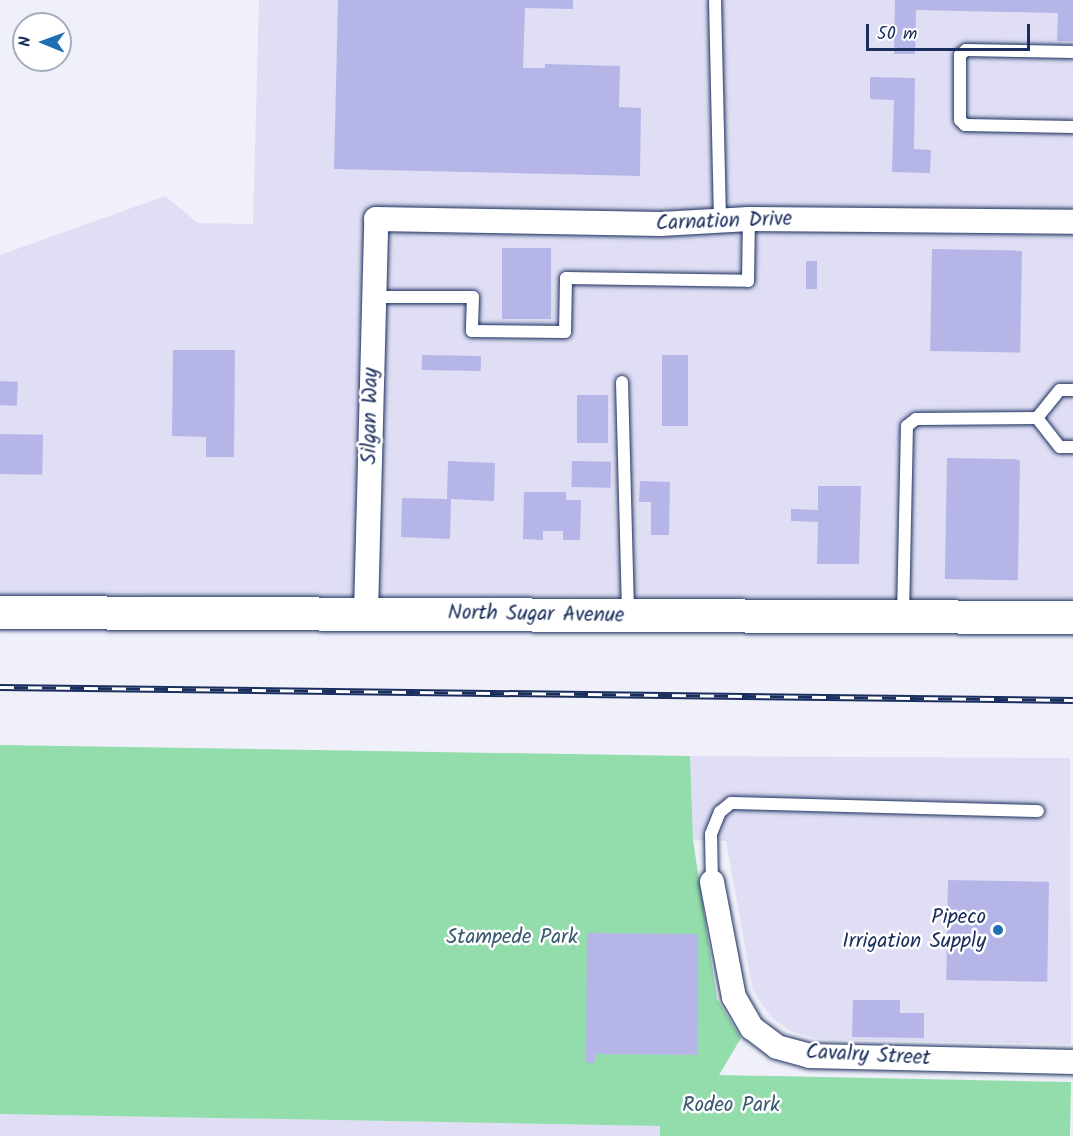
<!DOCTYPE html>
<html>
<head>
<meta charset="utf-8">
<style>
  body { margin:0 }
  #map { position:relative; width:1073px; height:1136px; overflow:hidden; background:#f0f0fa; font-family:Kalam,sans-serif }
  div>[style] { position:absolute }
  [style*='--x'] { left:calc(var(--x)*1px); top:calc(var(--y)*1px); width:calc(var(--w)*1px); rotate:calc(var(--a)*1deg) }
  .built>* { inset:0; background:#dfdef4 }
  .green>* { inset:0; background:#93dcab }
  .building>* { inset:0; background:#b6b5e7; transform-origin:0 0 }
  .roads { filter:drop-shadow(0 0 2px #1b2f5e) drop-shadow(0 0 2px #1b2f5e) }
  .lane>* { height:12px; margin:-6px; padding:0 6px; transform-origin:6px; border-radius:6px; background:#fff }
  .street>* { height:24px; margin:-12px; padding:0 12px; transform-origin:12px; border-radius:12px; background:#fff }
  .secondary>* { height:33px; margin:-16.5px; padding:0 16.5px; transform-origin:16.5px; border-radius:16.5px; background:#fff }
  .rail>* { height:7px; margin-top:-3.5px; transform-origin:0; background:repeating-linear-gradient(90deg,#fff 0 14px,#1b2f5e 0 28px); box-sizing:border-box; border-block:2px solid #1b2f5e }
  .dots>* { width:16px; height:16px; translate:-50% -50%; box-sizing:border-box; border:3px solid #fff; border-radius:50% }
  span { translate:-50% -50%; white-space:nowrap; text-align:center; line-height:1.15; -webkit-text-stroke:5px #fff; paint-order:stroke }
  .street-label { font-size:21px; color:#1b2f5e }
  .poi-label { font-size:21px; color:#1b2f5e }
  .right { translate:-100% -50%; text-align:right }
  .park-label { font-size:21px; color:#395a71 }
  .north { position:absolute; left:12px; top:12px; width:60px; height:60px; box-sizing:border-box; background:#fff; border:2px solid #a4acbf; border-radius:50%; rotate:271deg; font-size:16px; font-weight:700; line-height:24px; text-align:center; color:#1b2f5e }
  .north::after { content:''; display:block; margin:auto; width:21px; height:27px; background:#1f6fb2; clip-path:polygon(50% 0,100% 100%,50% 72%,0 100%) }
  .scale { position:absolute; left:866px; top:24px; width:164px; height:27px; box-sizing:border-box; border:3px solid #1b2f5e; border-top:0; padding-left:8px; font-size:18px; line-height:21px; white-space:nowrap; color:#1b2f5e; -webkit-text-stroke:4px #fff; paint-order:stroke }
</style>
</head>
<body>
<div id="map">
  <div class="built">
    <div style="clip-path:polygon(259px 0,1073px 0,1073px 598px,0 595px,0 255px,165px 196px,198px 223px,253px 224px)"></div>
    <div style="clip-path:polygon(690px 756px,1070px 758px,1071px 1044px,820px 1039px,792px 1032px,770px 1016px,753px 991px,726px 841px,693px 840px)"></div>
    <div style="clip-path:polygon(0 1114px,660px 1126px,660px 1136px,0 1136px)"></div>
  </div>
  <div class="green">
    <div style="clip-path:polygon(0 745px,690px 756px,693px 840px,717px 999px,741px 1038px,719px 1075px,1071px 1082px,1070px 1136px,660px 1136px,660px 1126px,0 1114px)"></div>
  </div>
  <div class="building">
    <div style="clip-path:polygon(338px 0,573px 0,573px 9px,525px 8px,523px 68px,545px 68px,545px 64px,620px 66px,619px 107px,641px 108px,640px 176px,334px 169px)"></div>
    <div style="clip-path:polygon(895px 0,1073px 0,1073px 41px,1057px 41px,1058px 13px,916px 10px,915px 54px,894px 54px)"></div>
    <div style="clip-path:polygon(870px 77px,915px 78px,914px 149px,931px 150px,930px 173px,892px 172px,894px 100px,870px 99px)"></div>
    <div style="left:502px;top:248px;width:49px;height:71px"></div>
    <div style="left:932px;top:249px;width:90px;height:102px;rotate:1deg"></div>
    <div style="left:806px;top:261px;width:11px;height:28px"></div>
    <div style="clip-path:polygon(173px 350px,235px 350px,234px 457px,206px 457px,206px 437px,172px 436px)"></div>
    <div style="left:422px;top:355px;width:59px;height:15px;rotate:1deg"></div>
    <div style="left:662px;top:355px;width:26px;height:71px"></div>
    <div style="left:0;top:381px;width:18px;height:24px;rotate:3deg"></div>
    <div style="left:577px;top:395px;width:31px;height:48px"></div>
    <div style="left:0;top:434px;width:43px;height:40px;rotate:1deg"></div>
    <div style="left:947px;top:458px;width:73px;height:121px;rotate:1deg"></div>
    <div style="clip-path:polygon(448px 461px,495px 463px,494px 501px,451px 499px,450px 539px,401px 537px,402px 498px,447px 499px)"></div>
    <div style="left:572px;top:461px;width:39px;height:26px;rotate:1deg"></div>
    <div style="clip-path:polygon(640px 481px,670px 482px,669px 535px,651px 535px,651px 502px,639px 502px)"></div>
    <div style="clip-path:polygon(818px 486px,861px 486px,859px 564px,817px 564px,818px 522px,791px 521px,791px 509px,818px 510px)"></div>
    <div style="clip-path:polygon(524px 492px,566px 492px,566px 500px,581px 500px,580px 540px,563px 540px,563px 531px,543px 531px,543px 540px,523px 539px)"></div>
    <div style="left:948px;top:880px;width:101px;height:100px;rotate:1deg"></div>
    <div style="clip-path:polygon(587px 933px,698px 934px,697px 1055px,595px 1054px,595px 1063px,586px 1063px)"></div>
    <div style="clip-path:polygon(853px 1000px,900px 1000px,900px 1013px,924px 1013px,924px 1038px,852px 1037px)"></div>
  </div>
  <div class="roads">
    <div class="lane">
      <div style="--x:715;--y:0;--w:220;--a:88.7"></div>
      <div style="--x:1073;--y:52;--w:107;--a:-178.9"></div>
      <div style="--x:966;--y:50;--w:8;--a:140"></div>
      <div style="--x:960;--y:55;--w:65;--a:90"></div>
      <div style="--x:960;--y:120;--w:7;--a:45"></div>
      <div style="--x:965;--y:125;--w:108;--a:1.1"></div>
      <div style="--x:374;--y:297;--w:99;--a:0"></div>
      <div style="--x:473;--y:297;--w:34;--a:92"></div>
      <div style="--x:472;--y:331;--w:93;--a:0.6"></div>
      <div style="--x:565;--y:332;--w:54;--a:-88.9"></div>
      <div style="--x:566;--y:278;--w:182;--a:0.9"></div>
      <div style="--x:748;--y:281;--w:62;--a:-89.1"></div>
      <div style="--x:622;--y:382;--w:230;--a:88.5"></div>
      <div style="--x:1037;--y:418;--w:37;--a:52"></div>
      <div style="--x:1060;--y:447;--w:13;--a:0"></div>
      <div style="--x:903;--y:616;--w:190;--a:-88.8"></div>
      <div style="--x:907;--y:426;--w:11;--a:-38"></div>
      <div style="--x:916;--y:419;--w:121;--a:-0.5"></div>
      <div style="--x:1037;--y:418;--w:36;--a:-51"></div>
      <div style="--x:1060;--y:390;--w:13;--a:0"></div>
      <div style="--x:712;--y:882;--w:48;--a:-91.2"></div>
      <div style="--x:711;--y:834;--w:24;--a:-68"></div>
      <div style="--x:720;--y:812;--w:14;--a:-39"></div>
      <div style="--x:731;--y:803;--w:307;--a:1.5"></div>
    </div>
    <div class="street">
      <div style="--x:366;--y:613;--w:394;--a:-88.5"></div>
      <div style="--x:376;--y:219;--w:285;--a:1"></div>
      <div style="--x:661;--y:224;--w:88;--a:-3.3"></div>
      <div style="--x:749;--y:219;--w:324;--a:0.5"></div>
      <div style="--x:712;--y:882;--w:117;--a:79.2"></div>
      <div style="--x:734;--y:997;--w:36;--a:60"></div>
      <div style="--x:752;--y:1028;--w:31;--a:37"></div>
      <div style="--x:777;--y:1047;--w:34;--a:15"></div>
      <div style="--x:810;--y:1056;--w:263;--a:1.3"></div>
    </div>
    <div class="secondary">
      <div style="--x:0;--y:612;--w:1073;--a:0.27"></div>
    </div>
  </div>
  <div class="rail">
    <div style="--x:0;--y:687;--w:1073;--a:0.69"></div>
  </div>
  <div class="dots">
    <div style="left:998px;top:930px;background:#1f6fb2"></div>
  </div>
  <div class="street-label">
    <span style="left:724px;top:222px;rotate:-2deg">Carnation Drive</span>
    <span style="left:371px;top:416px;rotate:-89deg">Silgan Way</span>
    <span style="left:536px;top:615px;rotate:1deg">North Sugar Avenue</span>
    <span style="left:868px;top:1056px;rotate:3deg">Cavalry Street</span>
  </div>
  <div class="poi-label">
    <span class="right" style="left:986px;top:930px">Pipeco<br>Irrigation Supply</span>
  </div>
  <div class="park-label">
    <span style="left:512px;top:938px">Stampede Park</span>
    <span style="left:731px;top:1106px">Rodeo Park</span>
  </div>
  <div class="north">N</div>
  <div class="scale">50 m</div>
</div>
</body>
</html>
